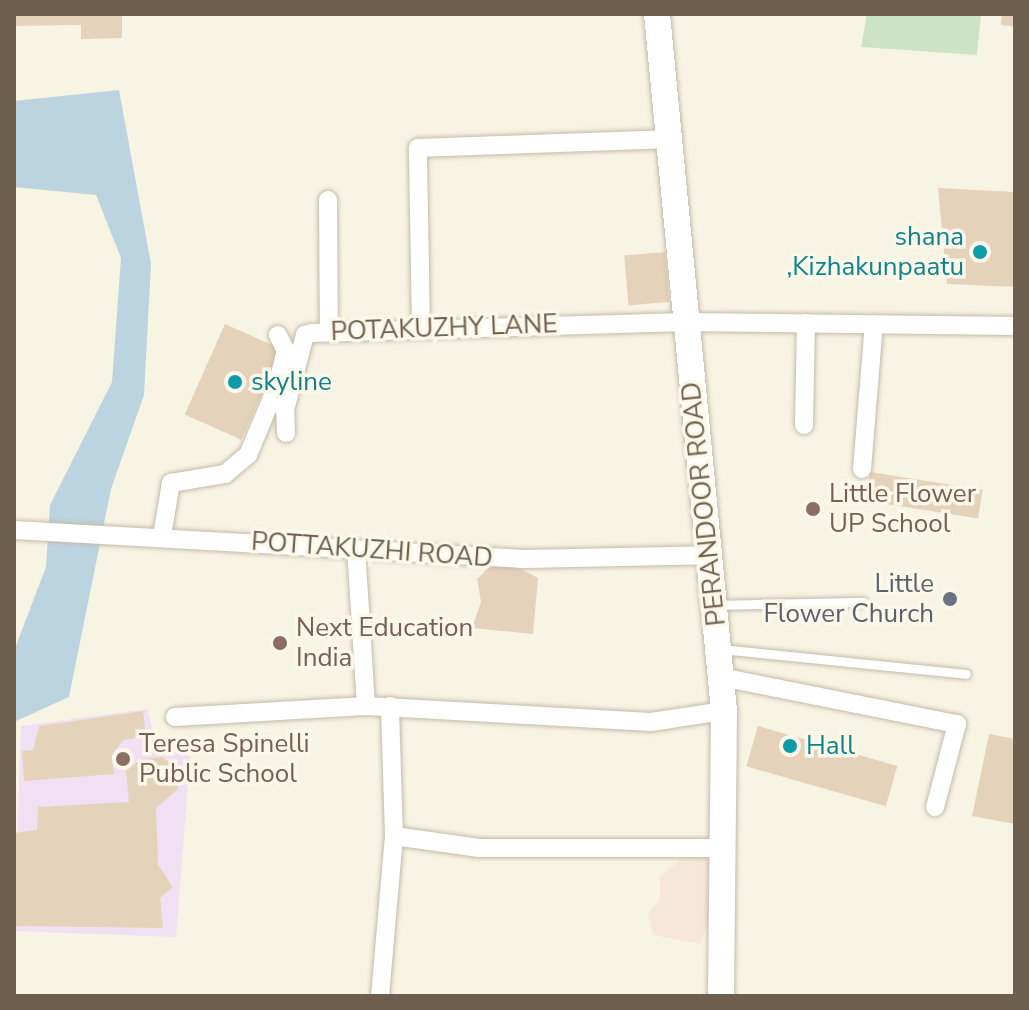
<!DOCTYPE html>
<html>
<head>
<meta charset="utf-8">
<style>
  body { margin:0 }
  #map { position:relative; width:1029px; height:1010px; overflow:hidden; background:#f8f4e3; font-family:"Nunito Sans",sans-serif }
  div>[style] { position:absolute }
  [style*='--x'] { left:calc(var(--x)*1px); top:calc(var(--y)*1px); width:calc(var(--w)*1px); rotate:calc(var(--a)*1deg) }
  .commercial>* { inset:0; background:#f7e7d8 }
  .education>* { inset:0; background:#f0e0f4 }
  .green>* { inset:0; background:#cce4c4 }
  .water>* { inset:0; background:#bbd4df }
  .building>* { inset:0; background:#e5d2ba; transform-origin:0 0 }
  .roads { filter:drop-shadow(0 0 2px #c5baa9) drop-shadow(0 0 2px #c5baa9) }
  .lane>* { height:9px; margin:-4.5px; padding:0 4.5px; transform-origin:4.5px; border-radius:4.5px; background:#fff }
  .street>* { height:18px; margin:-9px; padding:0 9px; transform-origin:9px; border-radius:9px; background:#fff }
  .secondary>* { height:26px; margin:-13px; padding:0 13px; transform-origin:13px; border-radius:13px; background:#fff }
  .dots>* { width:22px; height:22px; translate:-50% -50%; box-sizing:border-box; border:4px solid #fcf8e9; border-radius:50% }
  span { translate:-50% -50%; white-space:nowrap; text-align:center; line-height:1.15; -webkit-text-stroke:7px #fcf8e9; paint-order:stroke }
  .culture-label { font-size:26px; color:#0d838f }
  .right { translate:-100% -50%; text-align:right }
  .left { translate:0 -50%; text-align:left }
  .street-label { font-size:26px; color:#6d5e4d }
  .education-label { font-size:26px; color:#785e54 }
  .worship-label { font-size:26px; color:#5b616d }
  .frame { position:absolute; inset:0; border:16px solid #6d5e4d; pointer-events:none }
</style>
</head>
<body>
<div id="map">
  <div class="commercial">
    <div style="clip-path:polygon(692px 850px,708px 856px,708px 922px,700px 944px,653px 935px,648px 914px,660px 899px,660px 877px)"></div>
  </div>
  <div class="education">
    <div style="clip-path:polygon(147px 709px,155px 737px,190px 757px,176px 937px,14px 931px,21px 726px)"></div>
  </div>
  <div class="green">
    <div style="clip-path:polygon(867px 14px,981px 14px,977px 55px,861px 47px)"></div>
  </div>
  <div class="water">
    <div style="clip-path:polygon(119px 90px,151px 264px,144px 395px,111px 489px,69px 697px,14px 722px,14px 651px,46px 567px,50px 505px,112px 382px,121px 258px,96px 195px,14px 187px,14px 101px)"></div>
  </div>
  <div class="building">
    <div style="clip-path:polygon(14px 14px,122px 14px,122px 38px,81px 39px,81px 25px,14px 26px)"></div>
    <div style="clip-path:polygon(1002px 14px,1015px 14px,1015px 27px,1001px 25px)"></div>
    <div style="clip-path:polygon(938px 188px,1015px 192px,1015px 287px,947px 284px)"></div>
    <div style="left:665px;top:252px;width:50px;height:41px;rotate:85deg"></div>
    <div style="left:225px;top:324px;width:62px;height:99px;rotate:24deg"></div>
    <div style="left:870px;top:472px;width:114px;height:29px;rotate:9deg"></div>
    <div style="clip-path:polygon(499px 558px,538px 578px,533px 634px,472px 628px,481px 602px,477px 579px)"></div>
    <div style="clip-path:polygon(143px 711px,146px 737px,123px 740px,112px 755px,114px 774px,24px 781px,22px 751px,33px 750px,39px 726px)"></div>
    <div style="left:758px;top:726px;width:145px;height:42px;rotate:16deg"></div>
    <div style="clip-path:polygon(989px 734px,1015px 739px,1015px 824px,972px 816px)"></div>
    <div style="clip-path:polygon(162px 757px,177px 767px,178px 789px,156px 808px,158px 865px,173px 887px,160px 898px,163px 928px,14px 926px,14px 833px,37px 830px,38px 807px,129px 802px,126px 771px,141px 759px)"></div>
  </div>
  <div class="roads">
    <div class="lane">
      <div style="--x:715;--y:605;--w:148;--a:-1.2"></div>
      <div style="--x:721;--y:649;--w:246;--a:5.8"></div>
    </div>
    <div class="street">
      <div style="--x:328;--y:200;--w:131;--a:89.6"></div>
      <div style="--x:421;--y:328;--w:180;--a:-91"></div>
      <div style="--x:418;--y:148;--w:253;--a:-2"></div>
      <div style="--x:804;--y:425;--w:102;--a:-88.9"></div>
      <div style="--x:286;--y:433;--w:23;--a:-92"></div>
      <div style="--x:285;--y:410;--w:78;--a:-75.1"></div>
      <div style="--x:305;--y:335;--w:7;--a:-16"></div>
      <div style="--x:312;--y:333;--w:373;--a:-1.7"></div>
      <div style="--x:685;--y:322;--w:330;--a:0.7"></div>
      <div style="--x:862;--y:469;--w:145;--a:-85.3"></div>
      <div style="--x:14;--y:530;--w:511;--a:3.25"></div>
      <div style="--x:524;--y:559;--w:184;--a:-1.2"></div>
      <div style="--x:162;--y:536;--w:54;--a:-80.4"></div>
      <div style="--x:171;--y:483;--w:55;--a:-9.5"></div>
      <div style="--x:225;--y:474;--w:30;--a:-40"></div>
      <div style="--x:248;--y:455;--w:75;--a:-67.2"></div>
      <div style="--x:277;--y:386;--w:36;--a:-76"></div>
      <div style="--x:286;--y:351;--w:18;--a:-117"></div>
      <div style="--x:721;--y:677;--w:241;--a:11.3"></div>
      <div style="--x:957;--y:724;--w:86;--a:104.8"></div>
      <div style="--x:366;--y:706;--w:285;--a:3.2"></div>
      <div style="--x:651;--y:722;--w:74;--a:-8.6"></div>
      <div style="--x:175;--y:717;--w:191;--a:-3.3"></div>
      <div style="--x:366;--y:706;--w:157;--a:-93.6"></div>
      <div style="--x:394;--y:836;--w:86;--a:8"></div>
      <div style="--x:479;--y:848;--w:244;--a:0"></div>
      <div style="--x:380;--y:996;--w:161;--a:-85"></div>
      <div style="--x:394;--y:836;--w:130;--a:-91.8"></div>
    </div>
    <div class="secondary">
      <div style="--x:657;--y:14;--w:700;--a:84.51"></div>
      <div style="--x:724;--y:711;--w:285;--a:90.6"></div>
    </div>
  </div>
  <div class="dots">
    <div style="left:980px;top:252px;background:#0f9aa8"></div>
    <div style="left:235px;top:382px;background:#0f9aa8"></div>
    <div style="left:813px;top:509px;background:#8d6e63"></div>
    <div style="left:950px;top:599px;background:#6b7280"></div>
    <div style="left:280px;top:643px;background:#8d6e63"></div>
    <div style="left:790px;top:746px;background:#0f9aa8"></div>
    <div style="left:123px;top:759px;background:#8d6e63"></div>
  </div>
  <div class="culture-label">
    <span class="right" style="left:964px;top:252px">shana<br>,Kizhakunpaatu</span>
    <span class="left" style="left:251px;top:382px">skyline</span>
    <span class="left" style="left:806px;top:746px">Hall</span>
  </div>
  <div class="street-label">
    <span style="left:444px;top:328px;rotate:-2deg">POTAKUZHY LANE</span>
    <span style="left:704px;top:504px;rotate:-96deg">PERANDOOR ROAD</span>
    <span style="left:372px;top:550px;rotate:4deg">POTTAKUZHI ROAD</span>
  </div>
  <div class="education-label">
    <span class="left" style="left:829px;top:509px">Little Flower<br>UP School</span>
    <span class="left" style="left:296px;top:643px">Next Education<br>India</span>
    <span class="left" style="left:139px;top:759px">Teresa Spinelli<br>Public School</span>
  </div>
  <div class="worship-label">
    <span class="right" style="left:934px;top:599px">Little<br>Flower Church</span>
  </div>
  <div class="frame"></div>
</div>
</body>
</html>
